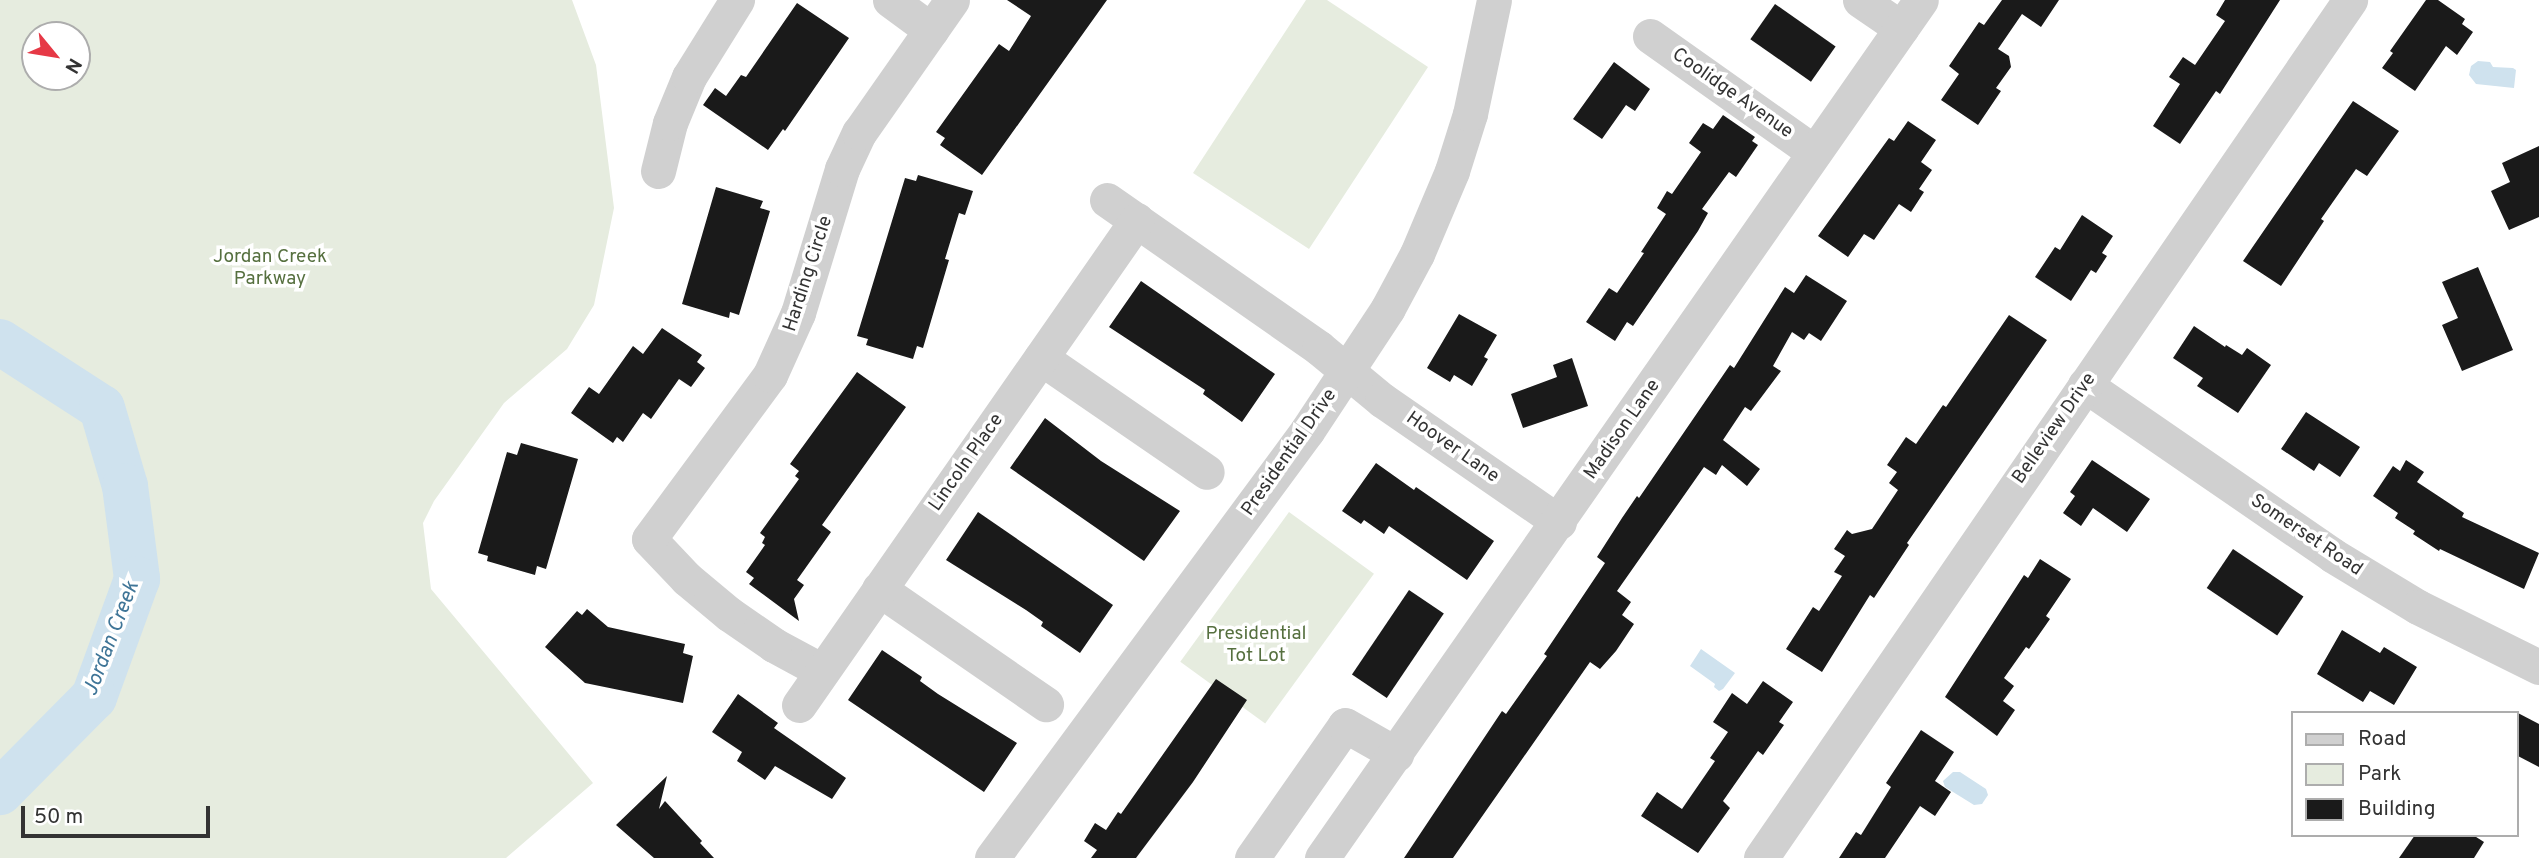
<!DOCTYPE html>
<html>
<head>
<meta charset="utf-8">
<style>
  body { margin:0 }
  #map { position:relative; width:2539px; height:858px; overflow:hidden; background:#fff; font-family:Overpass,sans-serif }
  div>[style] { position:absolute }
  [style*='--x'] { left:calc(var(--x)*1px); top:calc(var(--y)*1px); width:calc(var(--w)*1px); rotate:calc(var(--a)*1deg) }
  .green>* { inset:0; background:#e6ecdf; transform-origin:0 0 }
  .water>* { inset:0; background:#cfe2ee }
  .river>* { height:46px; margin:-23px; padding:0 23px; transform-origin:23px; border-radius:23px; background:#cfe2ee }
  .building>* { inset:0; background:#1a1a1a; transform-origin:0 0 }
  .minor>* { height:35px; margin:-17.5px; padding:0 17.5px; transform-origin:17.5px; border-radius:17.5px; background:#d0d0d0 }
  span { translate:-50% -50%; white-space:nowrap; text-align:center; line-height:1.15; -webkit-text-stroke:7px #fff; paint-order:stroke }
  .street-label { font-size:19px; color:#333 }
  .park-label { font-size:19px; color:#56703f }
  .water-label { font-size:21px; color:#3f7597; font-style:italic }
  .legend { position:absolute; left:2291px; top:711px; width:228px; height:126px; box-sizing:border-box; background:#fff; border:2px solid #adadad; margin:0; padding:9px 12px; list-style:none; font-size:21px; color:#333 }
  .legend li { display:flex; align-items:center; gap:14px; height:35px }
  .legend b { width:35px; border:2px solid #adadad }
  .north { position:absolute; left:21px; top:21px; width:70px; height:70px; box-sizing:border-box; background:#fff; border:2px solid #adadad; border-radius:50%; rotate:120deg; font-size:19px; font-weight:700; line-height:28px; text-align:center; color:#333 }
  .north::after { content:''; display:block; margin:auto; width:24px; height:32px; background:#e63946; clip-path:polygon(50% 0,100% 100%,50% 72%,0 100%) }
  .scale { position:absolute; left:21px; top:806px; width:189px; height:32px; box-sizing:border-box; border:4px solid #333; border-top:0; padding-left:9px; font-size:21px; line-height:24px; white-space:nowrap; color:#333; -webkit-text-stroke:5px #fff; paint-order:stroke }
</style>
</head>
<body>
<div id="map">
  <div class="green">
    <div style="clip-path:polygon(evenodd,0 0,572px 0,596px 65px,614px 208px,594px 305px,567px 349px,504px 403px,434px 501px,423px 523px,431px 589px,593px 783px,506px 858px,0 858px,0 0,77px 35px,77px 77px,35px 77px,35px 35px,77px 35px)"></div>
    <div style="clip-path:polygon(1306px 0,1327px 0,1428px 67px,1309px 249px,1193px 173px)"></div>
    <div style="left:1289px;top:512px;width:105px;height:185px;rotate:36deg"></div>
  </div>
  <div class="water">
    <div style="clip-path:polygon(2478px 61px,2490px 62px,2493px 67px,2513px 68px,2516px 70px,2514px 88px,2476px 84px,2469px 75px,2471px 66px)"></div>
    <div style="clip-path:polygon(1701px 649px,1735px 673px,1723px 689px,1719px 691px,1714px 687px,1715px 684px,1690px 666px)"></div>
    <div style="clip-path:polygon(1953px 772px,1960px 772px,1986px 789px,1988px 795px,1982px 804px,1974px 805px,1945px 787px,1943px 781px)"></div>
  </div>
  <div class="river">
    <div style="--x:0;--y:342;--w:121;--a:32.9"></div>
    <div style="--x:102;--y:408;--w:81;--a:73.6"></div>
    <div style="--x:125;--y:486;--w:94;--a:82.6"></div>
    <div style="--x:137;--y:579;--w:126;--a:110"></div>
    <div style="--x:94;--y:697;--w:134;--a:134.7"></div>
  </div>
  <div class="building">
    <div style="clip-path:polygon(1007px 0,1107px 0,982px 175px,940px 145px,945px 138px,936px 132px,999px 44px,1009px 51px,1031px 16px)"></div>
    <div style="clip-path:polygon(2002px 0,2059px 0,2041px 27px,2022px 14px,1998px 49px,2009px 56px,2011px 67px,1996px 88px,2001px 91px,1978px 125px,1941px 100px,1959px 74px,1949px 66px,1979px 22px,1984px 25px)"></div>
    <div style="clip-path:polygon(2225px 0,2280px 0,2220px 94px,2216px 91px,2180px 144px,2153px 126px,2180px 84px,2169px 77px,2183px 57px,2195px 65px,2225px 21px,2216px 15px)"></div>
    <div style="clip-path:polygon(2426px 0,2438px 0,2465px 19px,2462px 24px,2473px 32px,2457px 55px,2446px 46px,2415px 91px,2382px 68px,2393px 53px,2390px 51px)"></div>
    <div style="clip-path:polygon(797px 3px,849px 38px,785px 131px,783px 129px,768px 150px,703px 105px,715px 88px,726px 96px,741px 75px,746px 77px)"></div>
    <div style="left:1775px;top:4px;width:74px;height:43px;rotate:35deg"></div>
    <div style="clip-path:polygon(1614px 62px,1650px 89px,1635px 111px,1626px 105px,1602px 139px,1573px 119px)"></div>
    <div style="clip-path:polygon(2353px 101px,2399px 131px,2367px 176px,2356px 169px,2321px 219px,2324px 221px,2281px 286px,2243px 261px)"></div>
    <div style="clip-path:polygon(1723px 115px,1755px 137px,1752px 141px,1758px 145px,1736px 177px,1729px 172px,1702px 209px,1708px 213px,1698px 231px,1633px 326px,1627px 322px,1615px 341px,1586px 322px,1609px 288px,1617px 293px,1644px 253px,1641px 252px,1666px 214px,1657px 208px,1667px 191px,1672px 194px,1701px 152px,1689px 143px,1703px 123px,1713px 129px)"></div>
    <div style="clip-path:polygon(1908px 121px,1936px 140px,1921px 162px,1932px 170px,1919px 189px,1924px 192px,1911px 212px,1899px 204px,1874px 240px,1864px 234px,1848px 257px,1818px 236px,1889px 138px,1894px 141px)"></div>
    <div style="clip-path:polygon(2539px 146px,2539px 217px,2509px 230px,2491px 191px,2510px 182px,2502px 163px)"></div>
    <div style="clip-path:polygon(918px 175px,973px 191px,965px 215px,959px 213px,945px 259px,949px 260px,923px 348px,917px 346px,913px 359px,866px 345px,868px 339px,857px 336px,905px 178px,916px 181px)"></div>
    <div style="clip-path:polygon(716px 187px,763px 201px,760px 208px,770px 211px,739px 315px,730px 312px,729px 318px,682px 304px)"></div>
    <div style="clip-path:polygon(2082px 215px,2113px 236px,2102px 253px,2107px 256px,2096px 273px,2091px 270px,2071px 301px,2035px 277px,2055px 247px,2060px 250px)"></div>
    <div style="clip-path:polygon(2478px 267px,2513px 350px,2462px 371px,2442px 325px,2458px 318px,2442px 282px)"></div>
    <div style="clip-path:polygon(1806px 275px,1847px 301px,1821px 341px,1809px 333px,1804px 340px,1792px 332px,1773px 366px,1781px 371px,1751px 411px,1745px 407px,1723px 440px,1760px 469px,1747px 486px,1722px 465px,1716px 475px,1704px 467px,1617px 591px,1631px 602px,1622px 615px,1634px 624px,1616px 651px,1600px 669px,1590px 662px,1453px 858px,1404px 858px,1502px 711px,1506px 714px,1547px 656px,1544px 654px,1605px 563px,1597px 557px,1622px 518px,1637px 496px,1639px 498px,1730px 365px,1734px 368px,1785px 287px,1794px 293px)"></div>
    <div style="clip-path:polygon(1141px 281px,1275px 374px,1242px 422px,1203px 394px,1205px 390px,1109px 327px)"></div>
    <div style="clip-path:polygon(1459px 314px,1497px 335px,1484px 357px,1488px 359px,1472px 386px,1454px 375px,1450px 382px,1427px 368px)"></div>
    <div style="clip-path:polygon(2009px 315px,2047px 340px,1907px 543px,1909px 545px,1874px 598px,1870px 595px,1822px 672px,1786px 649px,1813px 607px,1819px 611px,1842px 576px,1834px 572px,1845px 556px,1834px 549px,1847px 530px,1852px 534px,1872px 529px,1898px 490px,1889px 483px,1897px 472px,1887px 465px,1906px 437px,1916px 444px,1943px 405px,1946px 407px)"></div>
    <div style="clip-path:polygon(2194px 326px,2225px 347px,2226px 345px,2242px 355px,2247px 348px,2271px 365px,2238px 413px,2197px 386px,2203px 378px,2173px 358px)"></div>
    <div style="clip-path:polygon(662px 328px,702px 355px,697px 362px,705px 368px,691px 387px,679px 379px,651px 419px,643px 413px,623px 442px,617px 437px,613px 443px,571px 413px,589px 387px,599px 394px,633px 346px,643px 354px)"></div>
    <div style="clip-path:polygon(1572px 358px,1588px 406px,1523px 428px,1511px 394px,1557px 377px,1553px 365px)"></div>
    <div style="clip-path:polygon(857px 372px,906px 407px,822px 525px,831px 532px,797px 580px,804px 585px,794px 599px,799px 621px,749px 584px,754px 578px,746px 572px,765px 545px,762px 543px,765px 537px,760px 533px,799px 479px,795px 476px,799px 471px,790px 464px)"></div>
    <div style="clip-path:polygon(2306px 412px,2360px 447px,2340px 477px,2319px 463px,2314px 471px,2281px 449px)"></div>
    <div style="clip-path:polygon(1045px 418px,1101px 461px,1180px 511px,1144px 561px,1010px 468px)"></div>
    <div style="clip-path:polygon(521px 443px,578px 459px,546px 569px,537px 566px,535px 575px,487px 561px,488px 556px,478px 553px,507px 452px,517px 455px)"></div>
    <div style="clip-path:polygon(2092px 460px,2150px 499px,2127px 532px,2093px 508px,2081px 526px,2063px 513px,2075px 496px,2070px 492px)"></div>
    <div style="clip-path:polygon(2406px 460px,2424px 472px,2417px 482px,2464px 513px,2462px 517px,2539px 553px,2524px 589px,2440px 549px,2439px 551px,2413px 534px,2415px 531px,2395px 518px,2398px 513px,2373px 496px,2393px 466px,2400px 471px)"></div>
    <div style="clip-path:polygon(1376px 463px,1414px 490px,1416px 487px,1494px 541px,1467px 580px,1389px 526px,1384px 534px,1364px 520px,1361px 524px,1342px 511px)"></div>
    <div style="clip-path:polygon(978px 512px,1113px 605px,1080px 653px,1041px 626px,1043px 622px,1026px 610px,946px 560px)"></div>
    <div style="left:2233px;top:549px;width:85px;height:47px;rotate:34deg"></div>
    <div style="clip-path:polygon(2040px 559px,2071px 579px,2046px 616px,2050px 619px,2029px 649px,2026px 647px,2004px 678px,2014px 686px,2003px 701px,2015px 710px,1997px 736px,1945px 697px,2024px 575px,2028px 578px)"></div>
    <div style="left:1409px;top:590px;width:42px;height:102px;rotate:34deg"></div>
    <div style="clip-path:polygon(587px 609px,608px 627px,685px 644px,683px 653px,693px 656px,683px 703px,585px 683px,545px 647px,577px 611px,582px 615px)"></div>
    <div style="clip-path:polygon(2342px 630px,2380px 653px,2384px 647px,2417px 667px,2394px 705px,2370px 691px,2363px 702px,2317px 674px)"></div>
    <div style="clip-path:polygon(882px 650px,922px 677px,920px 681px,938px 694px,1017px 743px,984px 792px,848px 700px)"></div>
    <div style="clip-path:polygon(1216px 679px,1247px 700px,1193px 782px,1136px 858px,1091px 858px,1097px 850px,1084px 841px,1095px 823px,1106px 830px,1118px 812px,1121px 814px)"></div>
    <div style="clip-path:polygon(1763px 681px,1793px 702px,1779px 722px,1784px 725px,1763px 755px,1758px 751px,1723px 801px,1730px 808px,1698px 853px,1641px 816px,1657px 792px,1682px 809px,1715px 761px,1710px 758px,1728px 732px,1713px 722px,1732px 693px,1747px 704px)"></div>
    <div style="clip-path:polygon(738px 694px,778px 723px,774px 728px,846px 778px,832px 799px,775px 766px,765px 780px,737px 761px,742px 752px,712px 732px)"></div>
    <div style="clip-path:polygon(2516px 712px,2539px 724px,2539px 767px,2516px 755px)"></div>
    <div style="clip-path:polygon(1921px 730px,1954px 752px,1935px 781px,1951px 792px,1935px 816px,1920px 806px,1885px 858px,1839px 858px,1856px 832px,1861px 835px,1891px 787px,1886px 783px)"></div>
    <div style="clip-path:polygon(667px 776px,659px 809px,665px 801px,702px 841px,700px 843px,714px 858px,654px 858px,616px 825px)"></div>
    <div style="clip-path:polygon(2415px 835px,2473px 835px,2484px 842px,2474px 858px,2399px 858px)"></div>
  </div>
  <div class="minor">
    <div style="--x:890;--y:0;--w:51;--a:36.2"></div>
    <div style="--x:1860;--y:0;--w:50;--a:34.3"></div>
    <div style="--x:1650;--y:36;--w:201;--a:35.3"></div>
    <div style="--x:658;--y:171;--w:49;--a:-76"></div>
    <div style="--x:670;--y:123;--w:50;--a:-67.6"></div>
    <div style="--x:689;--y:77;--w:91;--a:-58.1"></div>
    <div style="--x:1107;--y:200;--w:259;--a:34.9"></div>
    <div style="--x:1319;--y:348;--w:82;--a:39.5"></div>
    <div style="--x:1382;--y:400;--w:215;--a:34.6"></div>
    <div style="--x:1041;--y:358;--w:201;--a:34.5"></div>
    <div style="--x:2085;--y:385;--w:300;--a:34.5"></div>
    <div style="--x:2332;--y:555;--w:100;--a:31.2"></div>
    <div style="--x:2418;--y:607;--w:135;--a:26.4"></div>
    <div style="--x:879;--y:589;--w:203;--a:34.6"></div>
    <div style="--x:822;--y:671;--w:55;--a:-151.6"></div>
    <div style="--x:774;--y:645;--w:55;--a:-145.4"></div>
    <div style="--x:729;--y:614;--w:55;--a:-140.2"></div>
    <div style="--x:687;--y:579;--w:55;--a:-133.5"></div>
    <div style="--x:649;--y:539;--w:204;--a:-53.6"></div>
    <div style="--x:770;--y:375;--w:68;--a:-65.7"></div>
    <div style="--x:798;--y:313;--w:151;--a:-73"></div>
    <div style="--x:842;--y:169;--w:40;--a:-65"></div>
    <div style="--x:859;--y:133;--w:162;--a:-55"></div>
    <div style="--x:799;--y:705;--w:591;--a:-55.13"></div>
    <div style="--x:992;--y:858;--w:531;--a:-53.58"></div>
    <div style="--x:1307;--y:431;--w:147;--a:-56.6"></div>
    <div style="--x:1388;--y:308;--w:61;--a:-61.8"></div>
    <div style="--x:1417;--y:254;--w:90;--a:-67.1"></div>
    <div style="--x:1452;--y:171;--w:60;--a:-72.5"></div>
    <div style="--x:1470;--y:114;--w:116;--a:-78.1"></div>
    <div style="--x:1252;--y:858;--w:162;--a:-55"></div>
    <div style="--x:1345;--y:725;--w:59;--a:29.6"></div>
    <div style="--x:1322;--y:858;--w:1046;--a:-55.08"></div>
    <div style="--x:1761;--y:858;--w:1041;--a:-55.53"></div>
  </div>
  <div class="street-label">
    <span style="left:1732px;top:94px;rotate:35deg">Coolidge Avenue</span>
    <span style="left:809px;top:274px;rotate:-72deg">Harding Circle</span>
    <span style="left:2055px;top:429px;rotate:-55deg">Belleview Drive</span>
    <span style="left:1623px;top:430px;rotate:-55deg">Madison Lane</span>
    <span style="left:1452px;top:448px;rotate:35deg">Hoover Lane</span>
    <span style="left:1290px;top:453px;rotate:-55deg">Presidential Drive</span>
    <span style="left:967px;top:463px;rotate:-55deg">Lincoln Place</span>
    <span style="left:2306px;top:536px;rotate:34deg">Somerset Road</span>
  </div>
  <div class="park-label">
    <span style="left:270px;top:269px">Jordan Creek<br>Parkway</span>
    <span style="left:1256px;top:646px">Presidential<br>Tot Lot</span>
  </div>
  <div class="water-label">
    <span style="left:112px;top:639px;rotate:-69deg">Jordan Creek</span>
  </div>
  <ul class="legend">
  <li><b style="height:9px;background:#d0d0d0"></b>Road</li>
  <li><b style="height:19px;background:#e6ecdf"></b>Park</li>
  <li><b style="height:19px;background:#1a1a1a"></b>Building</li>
  </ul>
  <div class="north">N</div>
  <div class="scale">50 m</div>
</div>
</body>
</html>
